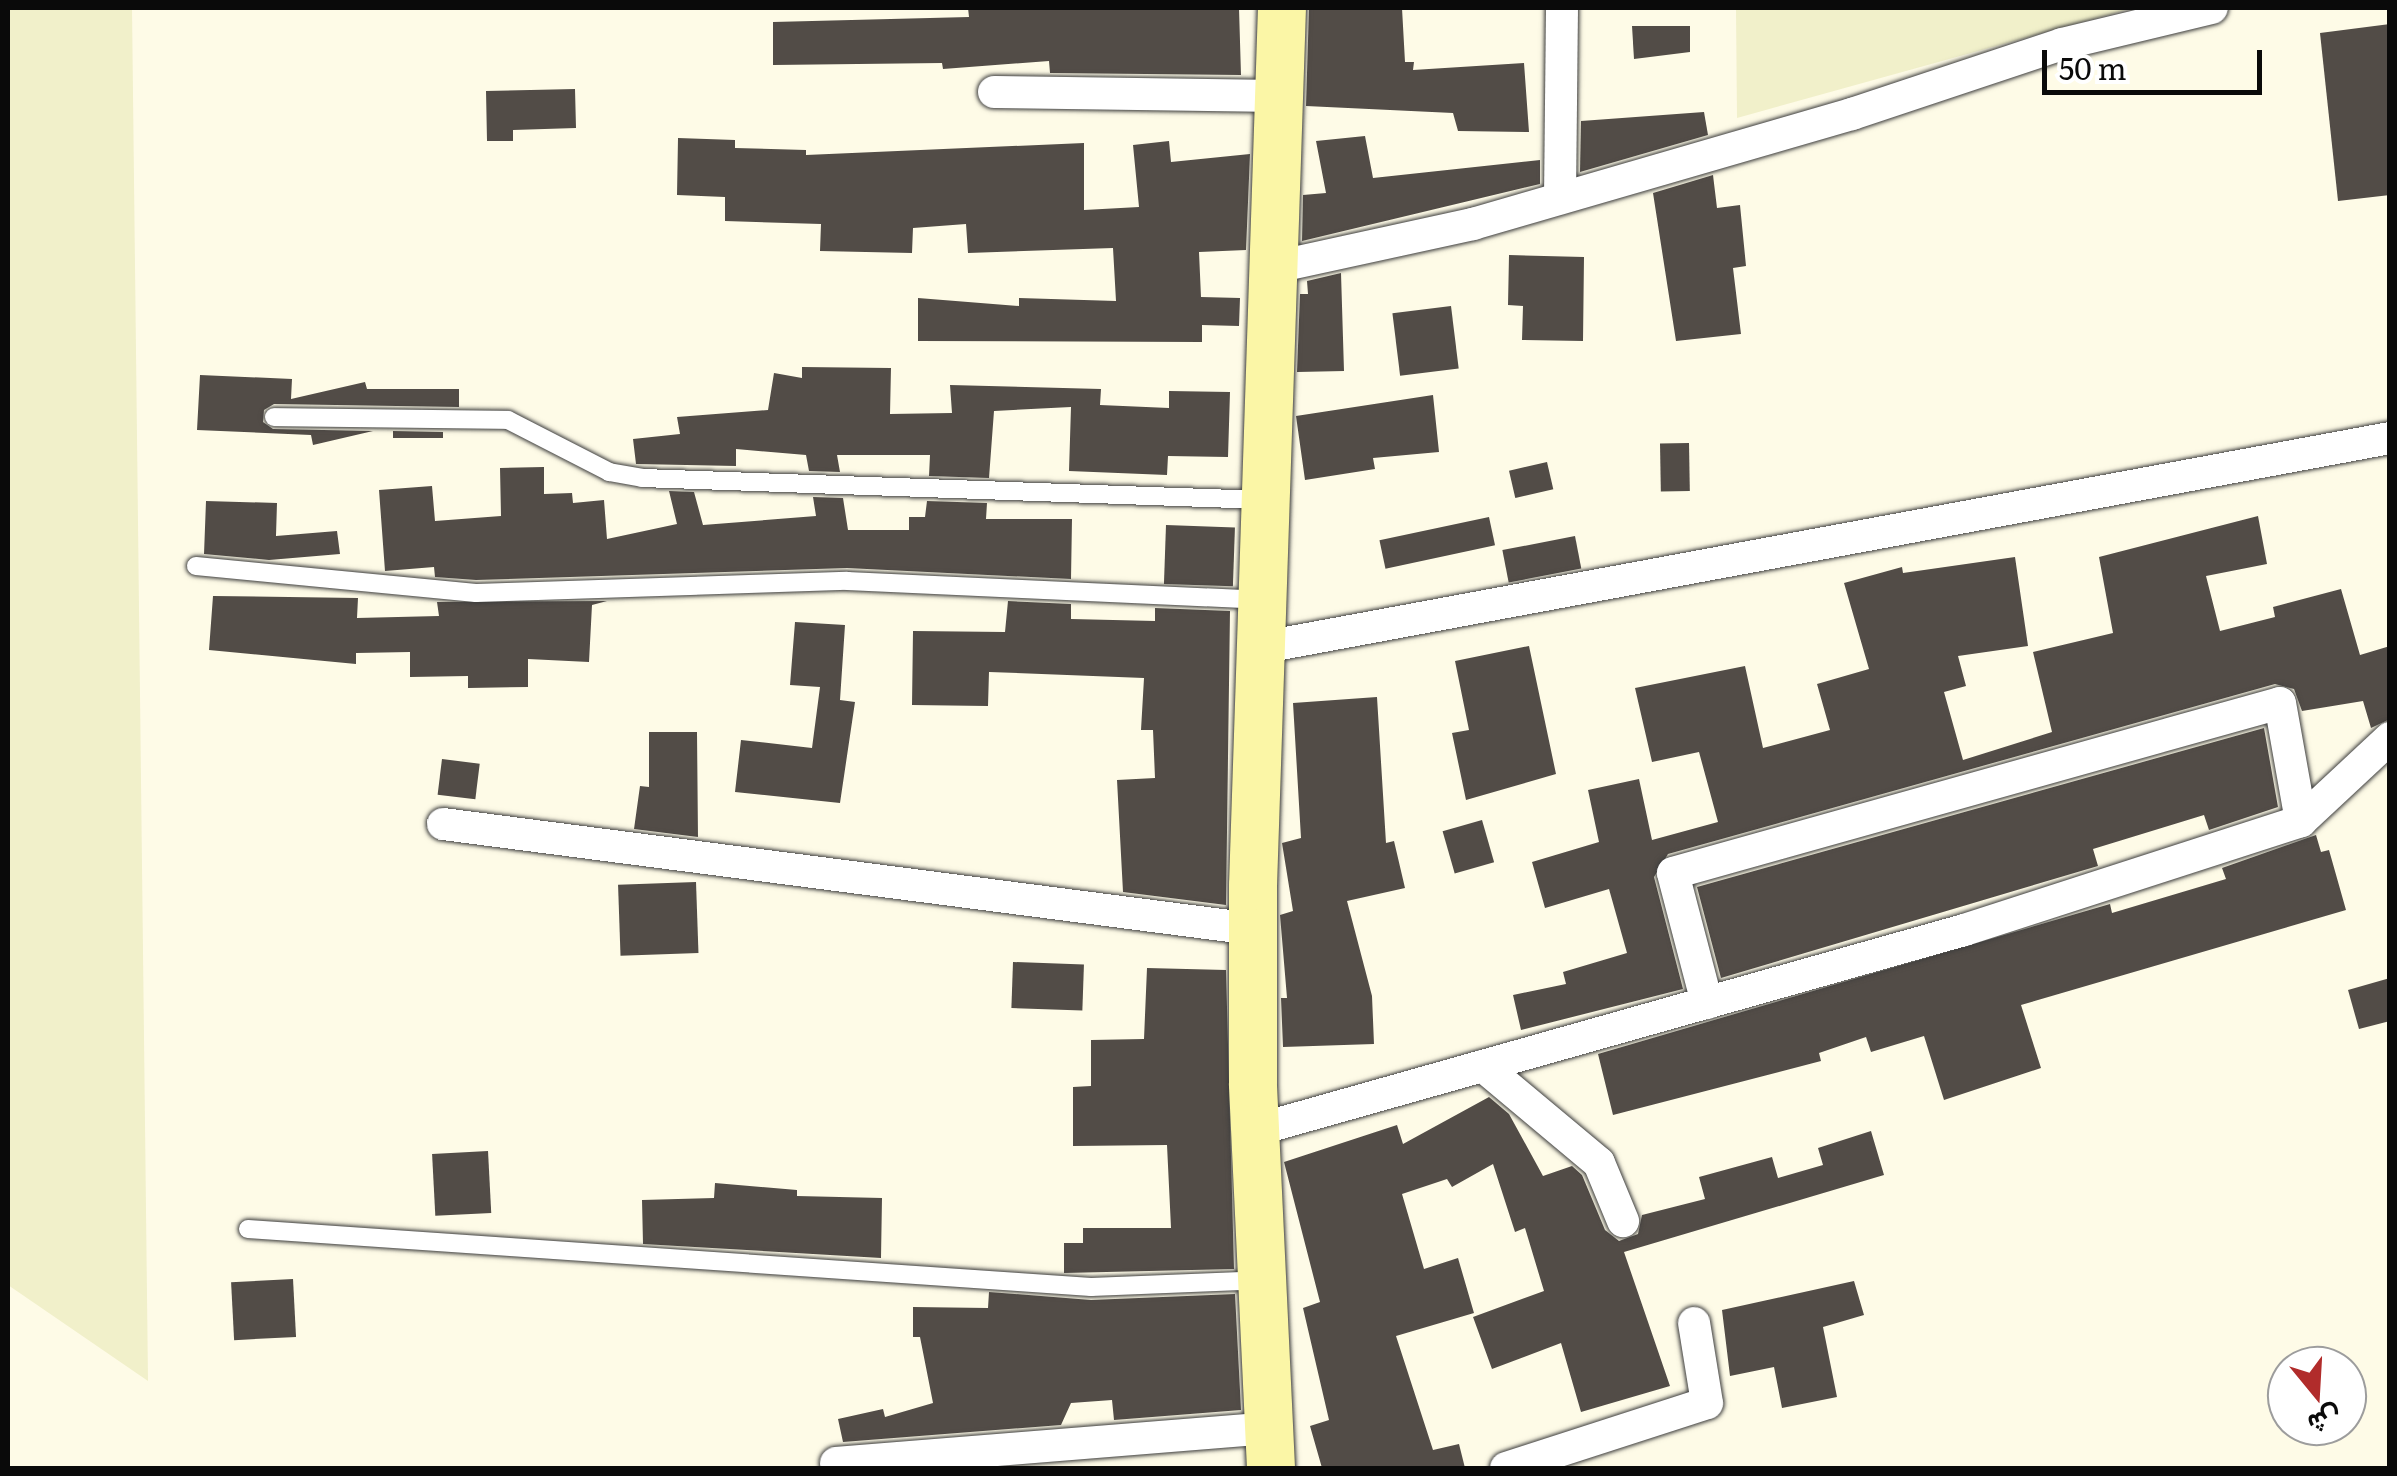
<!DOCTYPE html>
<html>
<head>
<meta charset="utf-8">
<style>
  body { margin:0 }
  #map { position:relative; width:2397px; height:1476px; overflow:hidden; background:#fefbe7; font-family:Literata,Vazirmatn,serif }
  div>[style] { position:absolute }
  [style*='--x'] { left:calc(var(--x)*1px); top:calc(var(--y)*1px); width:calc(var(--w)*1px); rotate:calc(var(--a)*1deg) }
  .farmland>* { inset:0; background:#f1f0ca }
  .building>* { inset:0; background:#524c47; transform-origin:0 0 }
  .roads { filter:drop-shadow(0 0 2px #3d3d3d) drop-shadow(0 0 2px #3d3d3d) }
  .lane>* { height:18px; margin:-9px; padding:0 9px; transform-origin:9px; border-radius:9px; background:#fff }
  .street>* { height:32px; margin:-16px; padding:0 16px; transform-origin:16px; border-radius:16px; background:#fff }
  .secondary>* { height:48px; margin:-24px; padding:0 24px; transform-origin:24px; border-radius:24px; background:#fbf6a6 }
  span { translate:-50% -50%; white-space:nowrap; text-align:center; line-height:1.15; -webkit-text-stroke:10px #fff; paint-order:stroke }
  .frame { position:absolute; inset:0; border:10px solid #0a0a0a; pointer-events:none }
  .north { position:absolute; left:2267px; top:1346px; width:100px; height:100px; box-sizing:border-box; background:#fff; border:2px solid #9d9d9d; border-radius:50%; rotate:162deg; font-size:28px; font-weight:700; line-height:40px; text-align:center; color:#0a0a0a }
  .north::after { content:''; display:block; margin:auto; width:35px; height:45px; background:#b12c2b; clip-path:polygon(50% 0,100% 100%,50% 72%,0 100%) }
  .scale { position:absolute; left:2042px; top:50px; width:220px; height:45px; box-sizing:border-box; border:5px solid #0a0a0a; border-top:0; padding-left:12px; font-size:30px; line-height:35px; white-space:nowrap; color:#0a0a0a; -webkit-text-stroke:8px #fff; paint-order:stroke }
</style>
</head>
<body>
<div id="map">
  <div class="farmland">
    <div style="clip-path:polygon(8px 8px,132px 8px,148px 1381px,8px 1285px)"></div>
    <div style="clip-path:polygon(1736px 8px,2133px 8px,1737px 118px)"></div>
  </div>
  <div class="building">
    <div style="clip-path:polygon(968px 8px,1239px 8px,1241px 75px,1050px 73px,1049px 61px,943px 69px,942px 63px,773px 65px,773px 22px,969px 17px)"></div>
    <div style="clip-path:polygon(1309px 8px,1402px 8px,1405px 62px,1414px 62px,1413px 70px,1524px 63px,1529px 132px,1458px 131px,1453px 113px,1306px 106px)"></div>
    <div style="clip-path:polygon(2390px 24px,2390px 195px,2338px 201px,2320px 33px)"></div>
    <div style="clip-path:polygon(1632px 26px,1690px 26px,1690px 52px,1634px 59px)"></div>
    <div style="clip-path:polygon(575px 89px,576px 128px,513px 130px,513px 141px,487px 141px,486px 91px)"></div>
    <div style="clip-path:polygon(1704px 112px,1708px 135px,1580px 172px,1581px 121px)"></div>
    <div style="clip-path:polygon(1365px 136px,1373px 178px,1540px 160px,1540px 184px,1302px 241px,1303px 195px,1326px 193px,1316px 141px)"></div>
    <div style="clip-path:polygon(678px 138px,735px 140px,735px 148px,806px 150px,806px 155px,1084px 143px,1084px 210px,1139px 207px,1133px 145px,1169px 141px,1171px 162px,1250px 154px,1246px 250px,1199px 252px,1201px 297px,1240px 298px,1239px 326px,1202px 325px,1202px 342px,918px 341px,918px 298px,1019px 306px,1019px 298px,1116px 301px,1113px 248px,968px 253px,966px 224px,913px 228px,912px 253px,820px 251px,821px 224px,725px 221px,725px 197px,677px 195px)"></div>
    <div style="clip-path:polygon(1713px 175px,1717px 208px,1740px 205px,1746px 266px,1733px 268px,1741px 334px,1676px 341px,1653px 193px)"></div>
    <div style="clip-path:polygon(1509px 255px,1584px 257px,1583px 341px,1522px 340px,1523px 306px,1508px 305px)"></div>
    <div style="clip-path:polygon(1341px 273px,1344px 371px,1297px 372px,1300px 294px,1308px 294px,1307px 281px)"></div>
    <div style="left:1451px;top:306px;width:63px;height:59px;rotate:83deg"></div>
    <div style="clip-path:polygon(802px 367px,891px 368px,890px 414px,952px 413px,950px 385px,1101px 389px,1100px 405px,1169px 408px,1169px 391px,1230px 392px,1228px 457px,1168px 456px,1167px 475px,1069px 471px,1071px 407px,994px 411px,989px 478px,929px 476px,930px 455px,837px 455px,840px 472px,809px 471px,806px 455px,736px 449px,736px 466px,636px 464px,633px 439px,680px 434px,677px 417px,768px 410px,774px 373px,802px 378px)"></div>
    <div style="clip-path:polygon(200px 375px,292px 379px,291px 399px,365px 382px,367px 389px,459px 389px,459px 407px,274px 404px,264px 410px,263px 422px,273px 429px,373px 431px,313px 445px,311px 435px,197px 430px)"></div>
    <div style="clip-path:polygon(1433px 395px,1439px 452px,1373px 458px,1375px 469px,1305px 480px,1296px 416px)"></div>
    <div style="clip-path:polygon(393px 431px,443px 432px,443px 438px,393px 438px)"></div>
    <div style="left:1689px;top:443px;width:48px;height:29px;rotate:89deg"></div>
    <div style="left:1547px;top:462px;width:28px;height:39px;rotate:77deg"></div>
    <div style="clip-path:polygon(544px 467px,544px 494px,572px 493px,573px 503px,604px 500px,607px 539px,677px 524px,669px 491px,694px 492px,703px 525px,816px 516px,813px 497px,843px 498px,848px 530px,909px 530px,909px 517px,925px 517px,927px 501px,987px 503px,986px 519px,1072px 519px,1071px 579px,847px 568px,476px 580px,435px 577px,434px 567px,385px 571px,379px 490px,432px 486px,435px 521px,501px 516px,500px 468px)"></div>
    <div style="clip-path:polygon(206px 501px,277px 503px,276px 536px,337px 531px,340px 554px,269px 560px,204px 554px)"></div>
    <div style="clip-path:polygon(2258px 516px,2267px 564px,2206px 576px,2220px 631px,2275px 617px,2273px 607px,2341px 589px,2360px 655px,2390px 646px,2390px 719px,2371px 728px,2363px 701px,2302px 711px,2294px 689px,2275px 684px,1668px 854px,1654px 877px,1683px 989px,1521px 1030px,1513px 995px,1566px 984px,1563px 972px,1627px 953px,1609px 889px,1545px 908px,1532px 862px,1599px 842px,1588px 790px,1639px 779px,1652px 840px,1718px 822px,1699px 752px,1652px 762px,1635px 688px,1745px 666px,1763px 748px,1830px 730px,1817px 684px,1869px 669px,1844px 583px,1902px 567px,1903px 573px,2015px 557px,2028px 646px,1958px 656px,1966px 686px,1944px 692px,1963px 760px,2052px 732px,2033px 652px,2113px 633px,2099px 557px)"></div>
    <div style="left:1489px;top:517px;width:29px;height:112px;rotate:78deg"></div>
    <div style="left:1166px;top:525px;width:69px;height:59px;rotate:2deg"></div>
    <div style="left:1575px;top:536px;width:33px;height:74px;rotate:79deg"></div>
    <div style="clip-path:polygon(213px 596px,358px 598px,357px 618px,439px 616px,437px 602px,607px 601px,592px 605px,589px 662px,528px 659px,528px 687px,468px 688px,468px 676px,410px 677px,410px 652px,356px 653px,356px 664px,209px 650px)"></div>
    <div style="clip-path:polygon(1008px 601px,1071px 604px,1071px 619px,1155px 621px,1155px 608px,1230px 611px,1226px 905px,1123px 892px,1117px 780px,1155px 778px,1153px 730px,1141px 730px,1144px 678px,989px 672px,988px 706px,912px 705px,913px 631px,1005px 632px)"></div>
    <div style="clip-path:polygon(795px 622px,845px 625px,840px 700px,855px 702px,840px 803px,735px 792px,741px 740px,812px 748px,820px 687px,790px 685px)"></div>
    <div style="clip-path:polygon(1529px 646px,1556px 774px,1466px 800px,1452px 733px,1469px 730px,1455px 661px)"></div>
    <div style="clip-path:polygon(1377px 697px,1386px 843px,1394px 841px,1405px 888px,1347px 901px,1372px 996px,1374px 1044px,1283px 1047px,1281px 998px,1287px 998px,1280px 915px,1293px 911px,1282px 843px,1301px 838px,1293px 703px)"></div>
    <div style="clip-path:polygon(2264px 728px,2278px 807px,2209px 830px,2204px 815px,2093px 849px,2098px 866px,1721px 978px,1697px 887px)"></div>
    <div style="clip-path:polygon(649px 732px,697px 732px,698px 837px,634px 829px,640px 786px,649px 787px)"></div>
    <div style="left:442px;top:759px;width:38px;height:36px;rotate:7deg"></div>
    <div style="left:1482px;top:820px;width:44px;height:41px;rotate:74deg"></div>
    <div style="clip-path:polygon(2316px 835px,2321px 852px,2329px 850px,2346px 910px,2021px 1005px,2041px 1068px,1944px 1100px,1924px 1036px,1871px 1052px,1866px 1037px,1819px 1053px,1821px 1061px,1613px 1115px,1598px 1054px,2110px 904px,2112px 913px,2226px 879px,2222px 868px)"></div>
    <div style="left:696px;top:882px;width:71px;height:78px;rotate:88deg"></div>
    <div style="left:1013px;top:962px;width:71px;height:46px;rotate:2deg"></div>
    <div style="clip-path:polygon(1147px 968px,1226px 970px,1234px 1269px,1064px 1273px,1064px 1243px,1083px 1243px,1083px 1228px,1171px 1228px,1167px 1145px,1073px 1146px,1073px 1087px,1091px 1086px,1091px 1040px,1144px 1039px)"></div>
    <div style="clip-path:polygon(2390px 978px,2390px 1021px,2359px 1029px,2348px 990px)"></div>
    <div style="clip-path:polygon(1489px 1097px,1509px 1114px,1543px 1176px,1572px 1166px,1582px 1175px,1605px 1230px,1619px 1241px,1638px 1234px,1642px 1215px,1705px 1199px,1699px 1177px,1772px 1157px,1778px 1178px,1823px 1165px,1818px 1148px,1871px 1131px,1884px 1175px,1624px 1252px,1670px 1386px,1581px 1412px,1561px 1343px,1492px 1369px,1473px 1317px,1544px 1291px,1525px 1228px,1515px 1232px,1493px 1164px,1452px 1187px,1447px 1179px,1402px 1194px,1424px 1269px,1458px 1258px,1474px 1313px,1396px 1336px,1433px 1450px,1459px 1444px,1465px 1468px,1322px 1468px,1310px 1426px,1329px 1420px,1303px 1308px,1320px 1302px,1284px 1162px,1397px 1125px,1403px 1144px)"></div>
    <div style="left:488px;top:1151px;width:62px;height:56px;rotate:87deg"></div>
    <div style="clip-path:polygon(715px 1183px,797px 1190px,797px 1196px,882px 1198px,881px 1258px,643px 1244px,642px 1200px,714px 1198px)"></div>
    <div style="left:293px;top:1279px;width:58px;height:62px;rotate:87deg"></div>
    <div style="clip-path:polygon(1854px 1281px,1864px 1315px,1823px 1327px,1837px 1397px,1782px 1408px,1774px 1367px,1730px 1376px,1722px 1310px)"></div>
    <div style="clip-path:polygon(989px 1292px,1091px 1300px,1235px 1294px,1241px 1410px,1114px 1420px,1112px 1400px,1071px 1403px,1061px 1425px,843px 1442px,838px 1419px,883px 1409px,885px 1417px,933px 1403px,920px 1337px,913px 1337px,913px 1307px,988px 1308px)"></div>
  </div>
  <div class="roads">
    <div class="lane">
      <div style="--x:274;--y:417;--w:234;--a:0.7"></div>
      <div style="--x:508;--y:420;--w:114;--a:27.2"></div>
      <div style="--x:609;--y:472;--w:34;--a:10"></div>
      <div style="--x:642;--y:478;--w:621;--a:2.03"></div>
      <div style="--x:196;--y:566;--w:281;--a:5.5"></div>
      <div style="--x:476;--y:593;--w:371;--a:-1.9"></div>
      <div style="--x:847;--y:581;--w:413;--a:2.6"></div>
      <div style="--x:248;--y:1229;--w:845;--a:3.94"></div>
      <div style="--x:1091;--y:1287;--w:171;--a:-2.3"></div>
    </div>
    <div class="street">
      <div style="--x:994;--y:92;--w:286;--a:0.8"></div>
      <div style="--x:1560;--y:198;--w:190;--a:-89.4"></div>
      <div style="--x:1271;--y:268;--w:207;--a:-12.3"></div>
      <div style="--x:1473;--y:224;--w:395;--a:-16.2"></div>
      <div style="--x:1852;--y:114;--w:221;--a:-18.4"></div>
      <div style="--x:2062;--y:44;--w:154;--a:-13.5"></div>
      <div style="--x:1259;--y:648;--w:1150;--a:-10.52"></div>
      <div style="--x:443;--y:824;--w:817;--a:7.39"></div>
      <div style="--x:1707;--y:1003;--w:134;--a:-104.7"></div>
      <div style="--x:1673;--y:873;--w:630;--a:-15.65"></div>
      <div style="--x:2280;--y:703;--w:120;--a:79.9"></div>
      <div style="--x:1483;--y:1066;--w:151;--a:39.9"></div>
      <div style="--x:1599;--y:1163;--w:63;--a:67.5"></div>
      <div style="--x:1256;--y:1130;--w:736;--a:-15.77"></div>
      <div style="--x:1964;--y:930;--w:354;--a:-17.9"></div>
      <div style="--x:2301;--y:821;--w:122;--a:-43"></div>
      <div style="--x:836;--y:1463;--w:434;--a:-4.6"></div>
      <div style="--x:1506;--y:1468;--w:211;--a:-17.9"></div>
      <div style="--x:1707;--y:1403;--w:81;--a:-99.2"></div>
    </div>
    <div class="secondary">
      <div style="--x:1271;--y:1468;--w:385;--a:-92.7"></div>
      <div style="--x:1253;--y:1083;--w:197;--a:-90"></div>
      <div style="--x:1253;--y:886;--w:878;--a:-88.11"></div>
    </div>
  </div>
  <div class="frame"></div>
  <div class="north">ش</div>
  <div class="scale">50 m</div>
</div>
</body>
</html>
